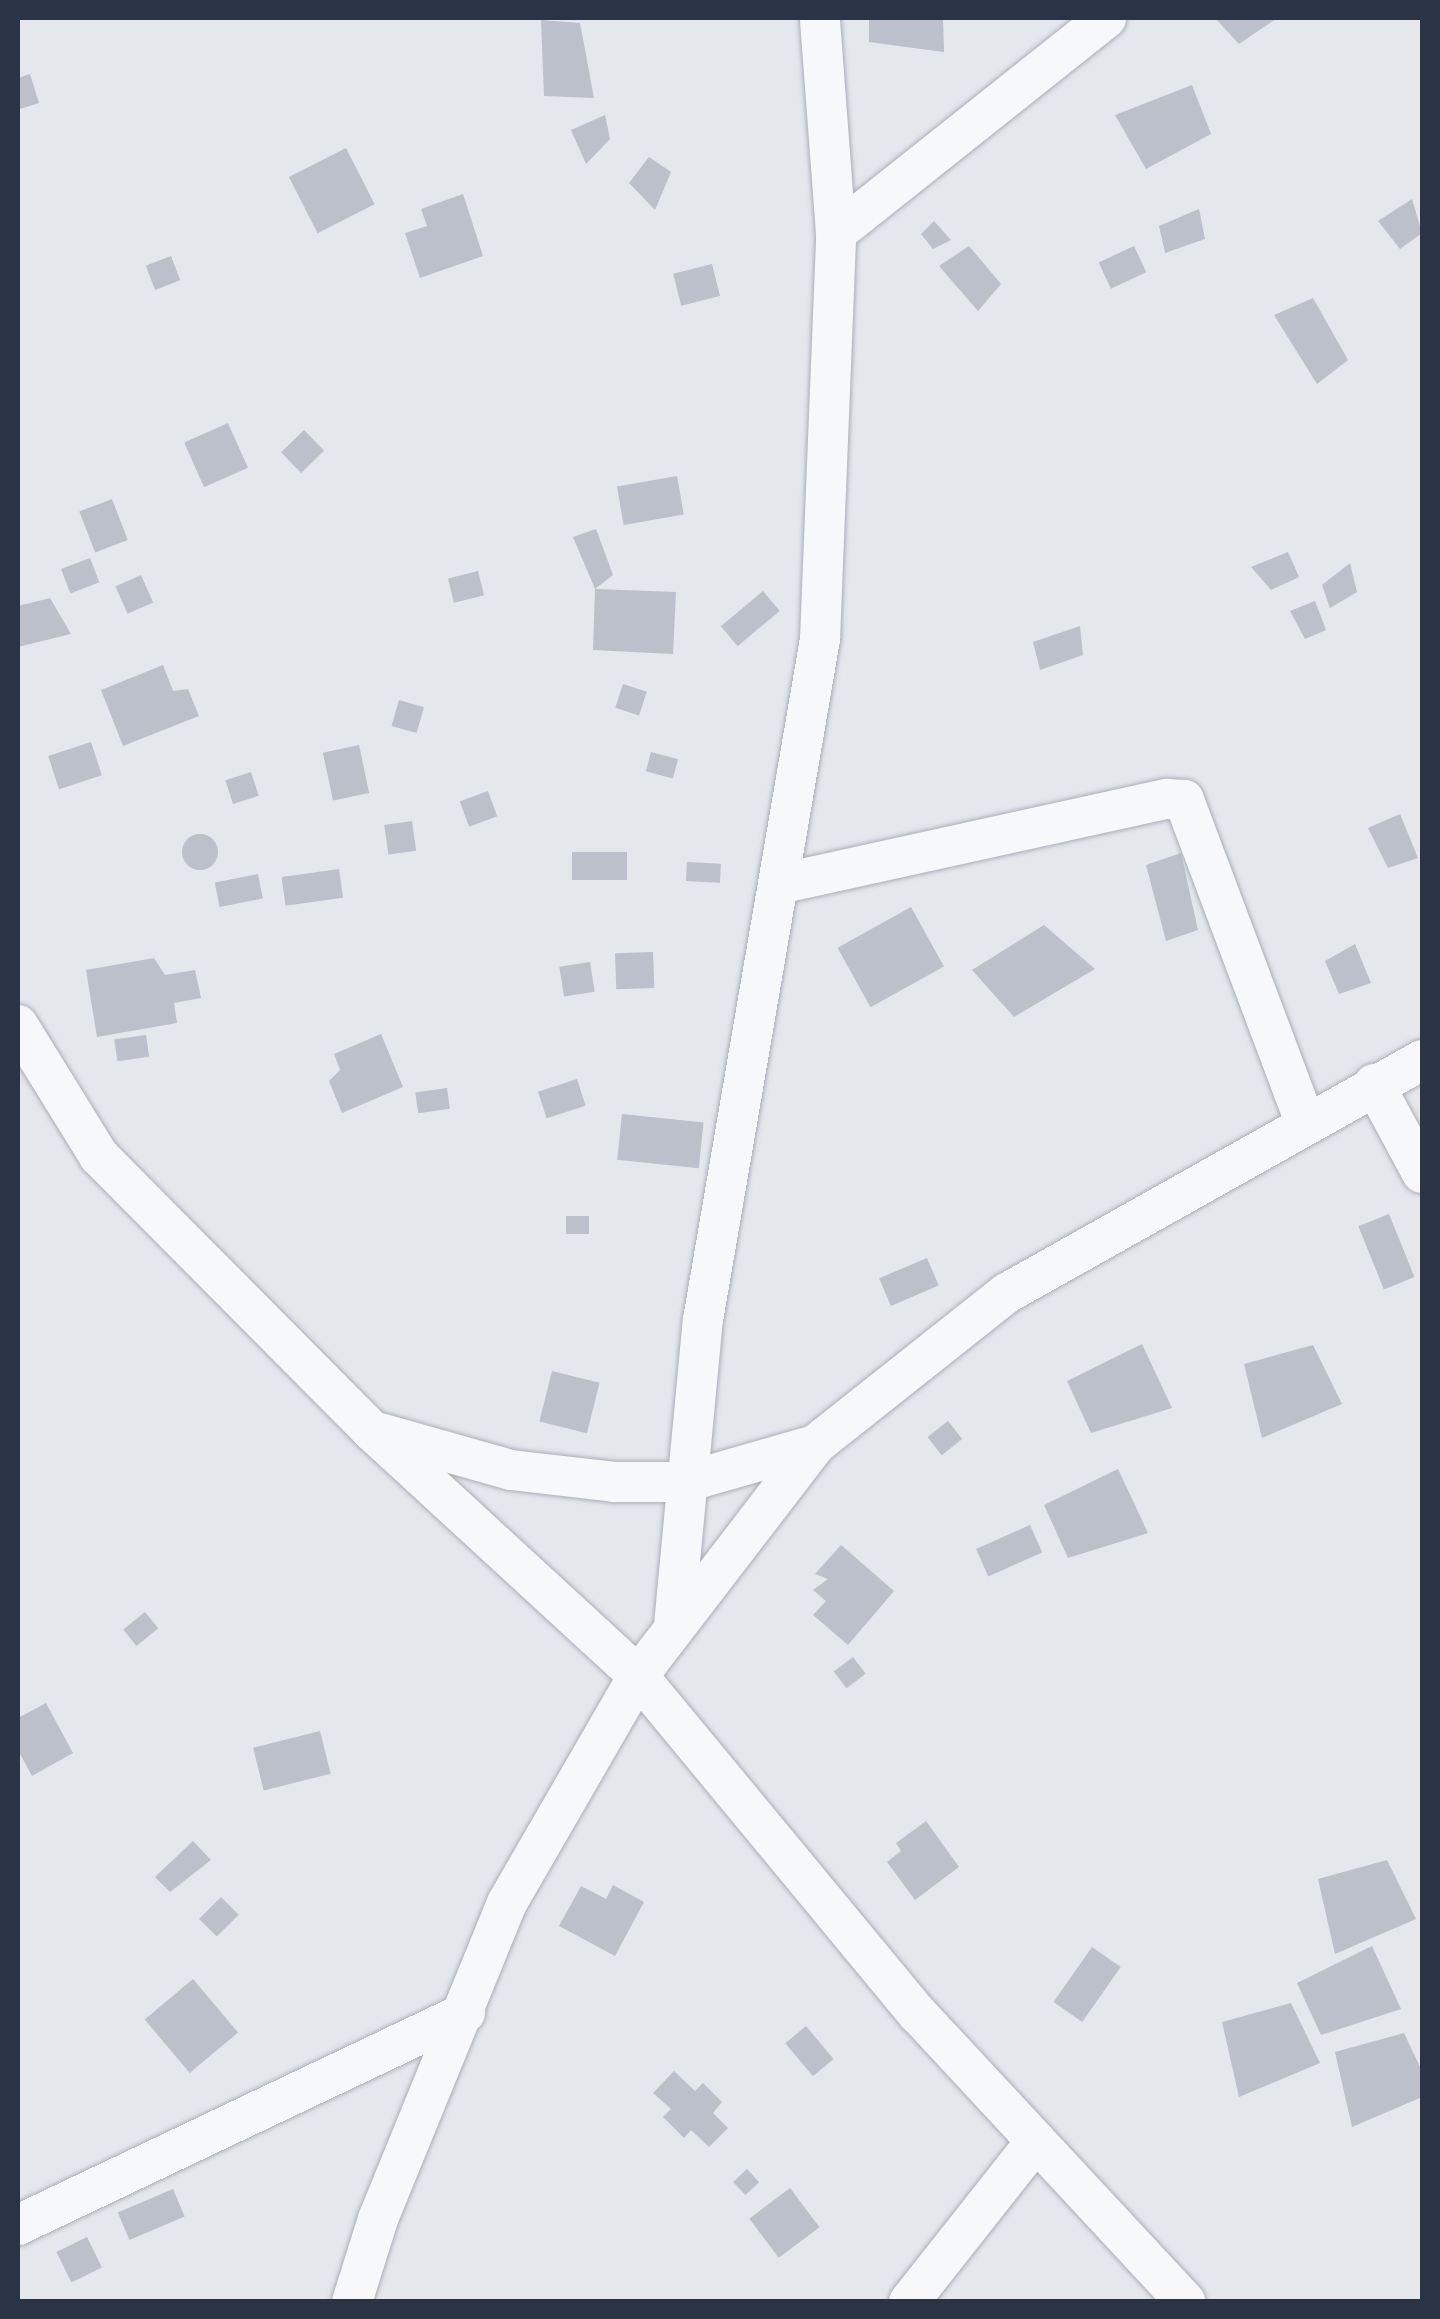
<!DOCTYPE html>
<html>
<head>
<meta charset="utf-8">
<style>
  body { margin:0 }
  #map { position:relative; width:1440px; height:2319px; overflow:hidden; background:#e4e7ec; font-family:"Varela Round",sans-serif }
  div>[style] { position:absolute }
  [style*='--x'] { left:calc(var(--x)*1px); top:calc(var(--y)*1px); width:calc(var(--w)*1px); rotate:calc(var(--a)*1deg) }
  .building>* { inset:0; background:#bbc0ca; transform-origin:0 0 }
  .round { border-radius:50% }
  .roads { filter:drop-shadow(0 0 2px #a9aeb7) drop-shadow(0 0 2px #a9aeb7) }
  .minor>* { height:40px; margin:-20px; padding:0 20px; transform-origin:20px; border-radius:20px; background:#f7f8fa }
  span { translate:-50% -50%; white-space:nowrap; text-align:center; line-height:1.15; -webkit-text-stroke:9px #f4f6f9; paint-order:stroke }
  .frame { position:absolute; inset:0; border:20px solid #2b3445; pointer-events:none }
</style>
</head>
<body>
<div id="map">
  <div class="building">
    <div style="clip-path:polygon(869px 18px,943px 18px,944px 52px,869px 42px)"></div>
    <div style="clip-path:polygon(1215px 18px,1277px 18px,1239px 44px)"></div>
    <div style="clip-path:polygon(541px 20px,580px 23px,594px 98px,544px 96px)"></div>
    <div style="clip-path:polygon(30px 74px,39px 103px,20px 109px,18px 78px)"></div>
    <div style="clip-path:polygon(1192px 85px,1211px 134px,1146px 169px,1115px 115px)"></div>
    <div style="clip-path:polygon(605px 115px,610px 139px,586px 164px,571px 130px)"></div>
    <div style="left:346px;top:148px;width:63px;height:64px;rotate:63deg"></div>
    <div style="clip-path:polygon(649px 157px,671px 172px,655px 210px,629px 183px)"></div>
    <div style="clip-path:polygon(463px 194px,483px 256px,420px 278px,405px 233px,427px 226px,421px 209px)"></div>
    <div style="clip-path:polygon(1412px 199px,1422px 233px,1400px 249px,1378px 221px)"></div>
    <div style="clip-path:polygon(1199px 209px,1205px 239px,1165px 253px,1159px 226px)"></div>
    <div style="clip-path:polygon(934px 221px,951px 240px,933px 249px,921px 234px)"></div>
    <div style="clip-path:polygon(969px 246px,1001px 284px,978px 311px,939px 266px)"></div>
    <div style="left:1134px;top:246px;width:29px;height:39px;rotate:65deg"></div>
    <div style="left:171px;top:256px;width:26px;height:27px;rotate:69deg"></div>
    <div style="left:712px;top:264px;width:33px;height:40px;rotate:76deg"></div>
    <div style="clip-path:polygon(1313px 298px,1348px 360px,1317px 384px,1274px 315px)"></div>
    <div style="left:228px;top:423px;width:49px;height:48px;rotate:66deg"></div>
    <div style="left:304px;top:430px;width:29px;height:32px;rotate:46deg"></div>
    <div style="left:677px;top:476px;width:39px;height:61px;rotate:80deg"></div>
    <div style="left:112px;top:499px;width:44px;height:35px;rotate:69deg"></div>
    <div style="clip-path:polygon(596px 529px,613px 575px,595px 589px,676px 592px,673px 654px,593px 650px,595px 589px,573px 537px)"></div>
    <div style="clip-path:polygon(1288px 552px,1299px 577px,1271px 590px,1251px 567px)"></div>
    <div style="left:90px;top:558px;width:26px;height:31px;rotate:69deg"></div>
    <div style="clip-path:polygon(1350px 563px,1357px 592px,1330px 608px,1322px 585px)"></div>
    <div style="left:478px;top:571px;width:25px;height:31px;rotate:76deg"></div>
    <div style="left:141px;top:575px;width:30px;height:28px;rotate:66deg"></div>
    <div style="left:763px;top:591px;width:26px;height:55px;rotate:50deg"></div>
    <div style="clip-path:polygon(50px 598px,71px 634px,18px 647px,18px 606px)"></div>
    <div style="clip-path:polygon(1315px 601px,1326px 630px,1305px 639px,1290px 611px)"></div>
    <div style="clip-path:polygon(1080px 626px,1083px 655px,1040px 670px,1033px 642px)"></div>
    <div style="clip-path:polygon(163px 665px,173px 691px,188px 689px,199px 716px,123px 746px,101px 690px)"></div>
    <div style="left:623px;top:684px;width:25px;height:25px;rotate:18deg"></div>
    <div style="left:399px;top:700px;width:26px;height:27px;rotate:16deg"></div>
    <div style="left:91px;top:742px;width:35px;height:45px;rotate:72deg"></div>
    <div style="left:359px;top:745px;width:49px;height:37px;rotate:78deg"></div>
    <div style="left:651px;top:752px;width:28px;height:20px;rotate:15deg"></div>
    <div style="left:251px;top:772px;width:25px;height:27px;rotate:72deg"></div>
    <div style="left:488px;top:791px;width:27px;height:30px;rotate:70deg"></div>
    <div style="clip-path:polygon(1400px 814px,1418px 858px,1388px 868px,1368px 828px)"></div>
    <div style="left:412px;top:821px;width:30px;height:28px;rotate:82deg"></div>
    <div class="round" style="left:182px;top:834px;width:36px;height:36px"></div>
    <div style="left:572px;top:852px;width:55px;height:28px"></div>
    <div style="clip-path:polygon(1181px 853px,1198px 930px,1166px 941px,1146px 865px)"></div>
    <div style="left:687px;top:862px;width:34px;height:19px;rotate:3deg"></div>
    <div style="left:339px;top:869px;width:29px;height:58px;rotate:82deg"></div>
    <div style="left:258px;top:874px;width:25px;height:44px;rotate:79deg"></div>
    <div style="left:911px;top:907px;width:68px;height:84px;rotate:61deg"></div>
    <div style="clip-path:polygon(1044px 925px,1095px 969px,1014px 1017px,972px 970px)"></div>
    <div style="clip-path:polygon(1355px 944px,1371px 983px,1339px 994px,1325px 961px)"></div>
    <div style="left:653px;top:952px;width:36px;height:38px;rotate:88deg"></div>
    <div style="clip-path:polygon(154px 958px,165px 975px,195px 970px,201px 998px,174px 1003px,177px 1023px,97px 1037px,86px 970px)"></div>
    <div style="left:590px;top:962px;width:30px;height:31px;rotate:81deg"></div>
    <div style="clip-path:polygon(381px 1034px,403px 1087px,342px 1113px,329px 1081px,340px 1070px,334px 1054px)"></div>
    <div style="left:146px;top:1035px;width:22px;height:32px;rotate:82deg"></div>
    <div style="left:577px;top:1079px;width:28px;height:41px;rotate:72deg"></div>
    <div style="left:447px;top:1088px;width:21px;height:32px;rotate:82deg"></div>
    <div style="left:622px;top:1114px;width:82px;height:46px;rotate:6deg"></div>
    <div style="left:1389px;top:1214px;width:68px;height:33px;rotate:68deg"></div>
    <div style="left:566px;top:1216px;width:23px;height:18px"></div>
    <div style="left:927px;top:1258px;width:30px;height:52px;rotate:67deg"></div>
    <div style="clip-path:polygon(1142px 1344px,1172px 1408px,1091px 1433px,1067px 1381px)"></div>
    <div style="clip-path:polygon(1313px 1345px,1342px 1404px,1262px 1438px,1244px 1364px)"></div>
    <div style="left:552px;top:1371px;width:49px;height:52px;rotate:14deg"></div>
    <div style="left:948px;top:1421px;width:23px;height:26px;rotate:52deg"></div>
    <div style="clip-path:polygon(1118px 1469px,1148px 1533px,1068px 1558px,1044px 1505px)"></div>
    <div style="left:1030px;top:1525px;width:30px;height:59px;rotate:66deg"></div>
    <div style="clip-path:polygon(841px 1545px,894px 1591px,848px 1645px,813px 1615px,826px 1601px,813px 1590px,828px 1579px,815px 1574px)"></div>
    <div style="left:145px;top:1612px;width:21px;height:28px;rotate:51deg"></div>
    <div style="left:853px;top:1657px;width:21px;height:24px;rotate:53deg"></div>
    <div style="clip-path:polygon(46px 1703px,73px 1753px,32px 1776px,18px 1750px,18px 1718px)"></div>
    <div style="left:320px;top:1731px;width:44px;height:69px;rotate:76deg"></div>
    <div style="clip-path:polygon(926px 1821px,959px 1867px,915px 1900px,887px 1862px,901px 1851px,896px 1843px)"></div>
    <div style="clip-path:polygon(193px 1841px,211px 1860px,170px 1892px,155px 1877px)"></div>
    <div style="clip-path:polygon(1387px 1860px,1416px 1919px,1335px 1954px,1318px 1879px)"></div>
    <div style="clip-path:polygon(613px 1885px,644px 1902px,615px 1956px,559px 1926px,581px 1886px,606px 1899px)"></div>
    <div style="left:221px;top:1897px;width:25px;height:31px;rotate:45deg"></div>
    <div style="clip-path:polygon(1372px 1946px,1401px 2009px,1321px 2035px,1297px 1983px)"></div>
    <div style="left:1092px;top:1947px;width:35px;height:67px;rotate:35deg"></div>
    <div style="left:193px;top:1979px;width:70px;height:63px;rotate:50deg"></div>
    <div style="clip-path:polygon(1291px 2003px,1320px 2063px,1239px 2097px,1222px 2022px)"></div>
    <div style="left:806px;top:2026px;width:43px;height:27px;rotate:50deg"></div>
    <div style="clip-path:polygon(1404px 2033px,1422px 2071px,1422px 2097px,1352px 2127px,1335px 2052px)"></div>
    <div style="clip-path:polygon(674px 2071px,695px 2091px,703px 2083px,722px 2102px,713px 2113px,728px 2128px,709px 2147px,691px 2130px,684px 2138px,663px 2117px,671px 2109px,653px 2093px)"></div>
    <div style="left:747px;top:2169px;width:18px;height:19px;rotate:47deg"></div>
    <div style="left:790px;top:2188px;width:49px;height:51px;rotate:53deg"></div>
    <div style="left:173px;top:2189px;width:30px;height:60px;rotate:67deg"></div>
    <div style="left:87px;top:2237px;width:34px;height:34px;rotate:64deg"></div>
  </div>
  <div class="roads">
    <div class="minor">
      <div style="--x:836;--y:233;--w:345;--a:-38.5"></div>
      <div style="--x:779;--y:884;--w:397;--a:-12.4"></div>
      <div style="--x:1167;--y:799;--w:17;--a:3"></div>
      <div style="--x:1184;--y:800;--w:344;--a:69.4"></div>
      <div style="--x:18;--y:1025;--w:154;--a:58.3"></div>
      <div style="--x:99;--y:1156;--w:387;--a:45.2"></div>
      <div style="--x:372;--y:1431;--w:362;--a:42.6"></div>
      <div style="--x:638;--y:1676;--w:439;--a:50.4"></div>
      <div style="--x:918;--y:2014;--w:393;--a:47.1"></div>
      <div style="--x:1374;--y:1084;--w:101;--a:61.7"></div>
      <div style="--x:380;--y:1433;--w:136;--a:15.8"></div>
      <div style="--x:511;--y:1470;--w:104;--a:6.6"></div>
      <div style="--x:614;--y:1482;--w:72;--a:0"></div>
      <div style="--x:686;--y:1482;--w:134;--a:-16"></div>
      <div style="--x:674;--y:1625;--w:306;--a:-84.6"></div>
      <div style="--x:703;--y:1320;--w:691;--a:-80.25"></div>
      <div style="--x:820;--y:639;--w:406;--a:-87.7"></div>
      <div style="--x:836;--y:233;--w:216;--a:-94.3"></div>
      <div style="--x:18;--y:2225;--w:495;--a:-25.4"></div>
      <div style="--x:352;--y:2302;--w:87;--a:-72.6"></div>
      <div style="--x:378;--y:2219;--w:341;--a:-67.8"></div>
      <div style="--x:507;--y:1903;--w:262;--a:-60"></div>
      <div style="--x:638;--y:1676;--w:291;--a:-52.5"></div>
      <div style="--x:815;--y:1445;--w:245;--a:-38.4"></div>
      <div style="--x:1007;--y:1293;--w:476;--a:-29.3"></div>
      <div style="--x:909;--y:2302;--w:205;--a:-51.7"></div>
    </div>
  </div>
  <div class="frame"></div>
</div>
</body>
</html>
